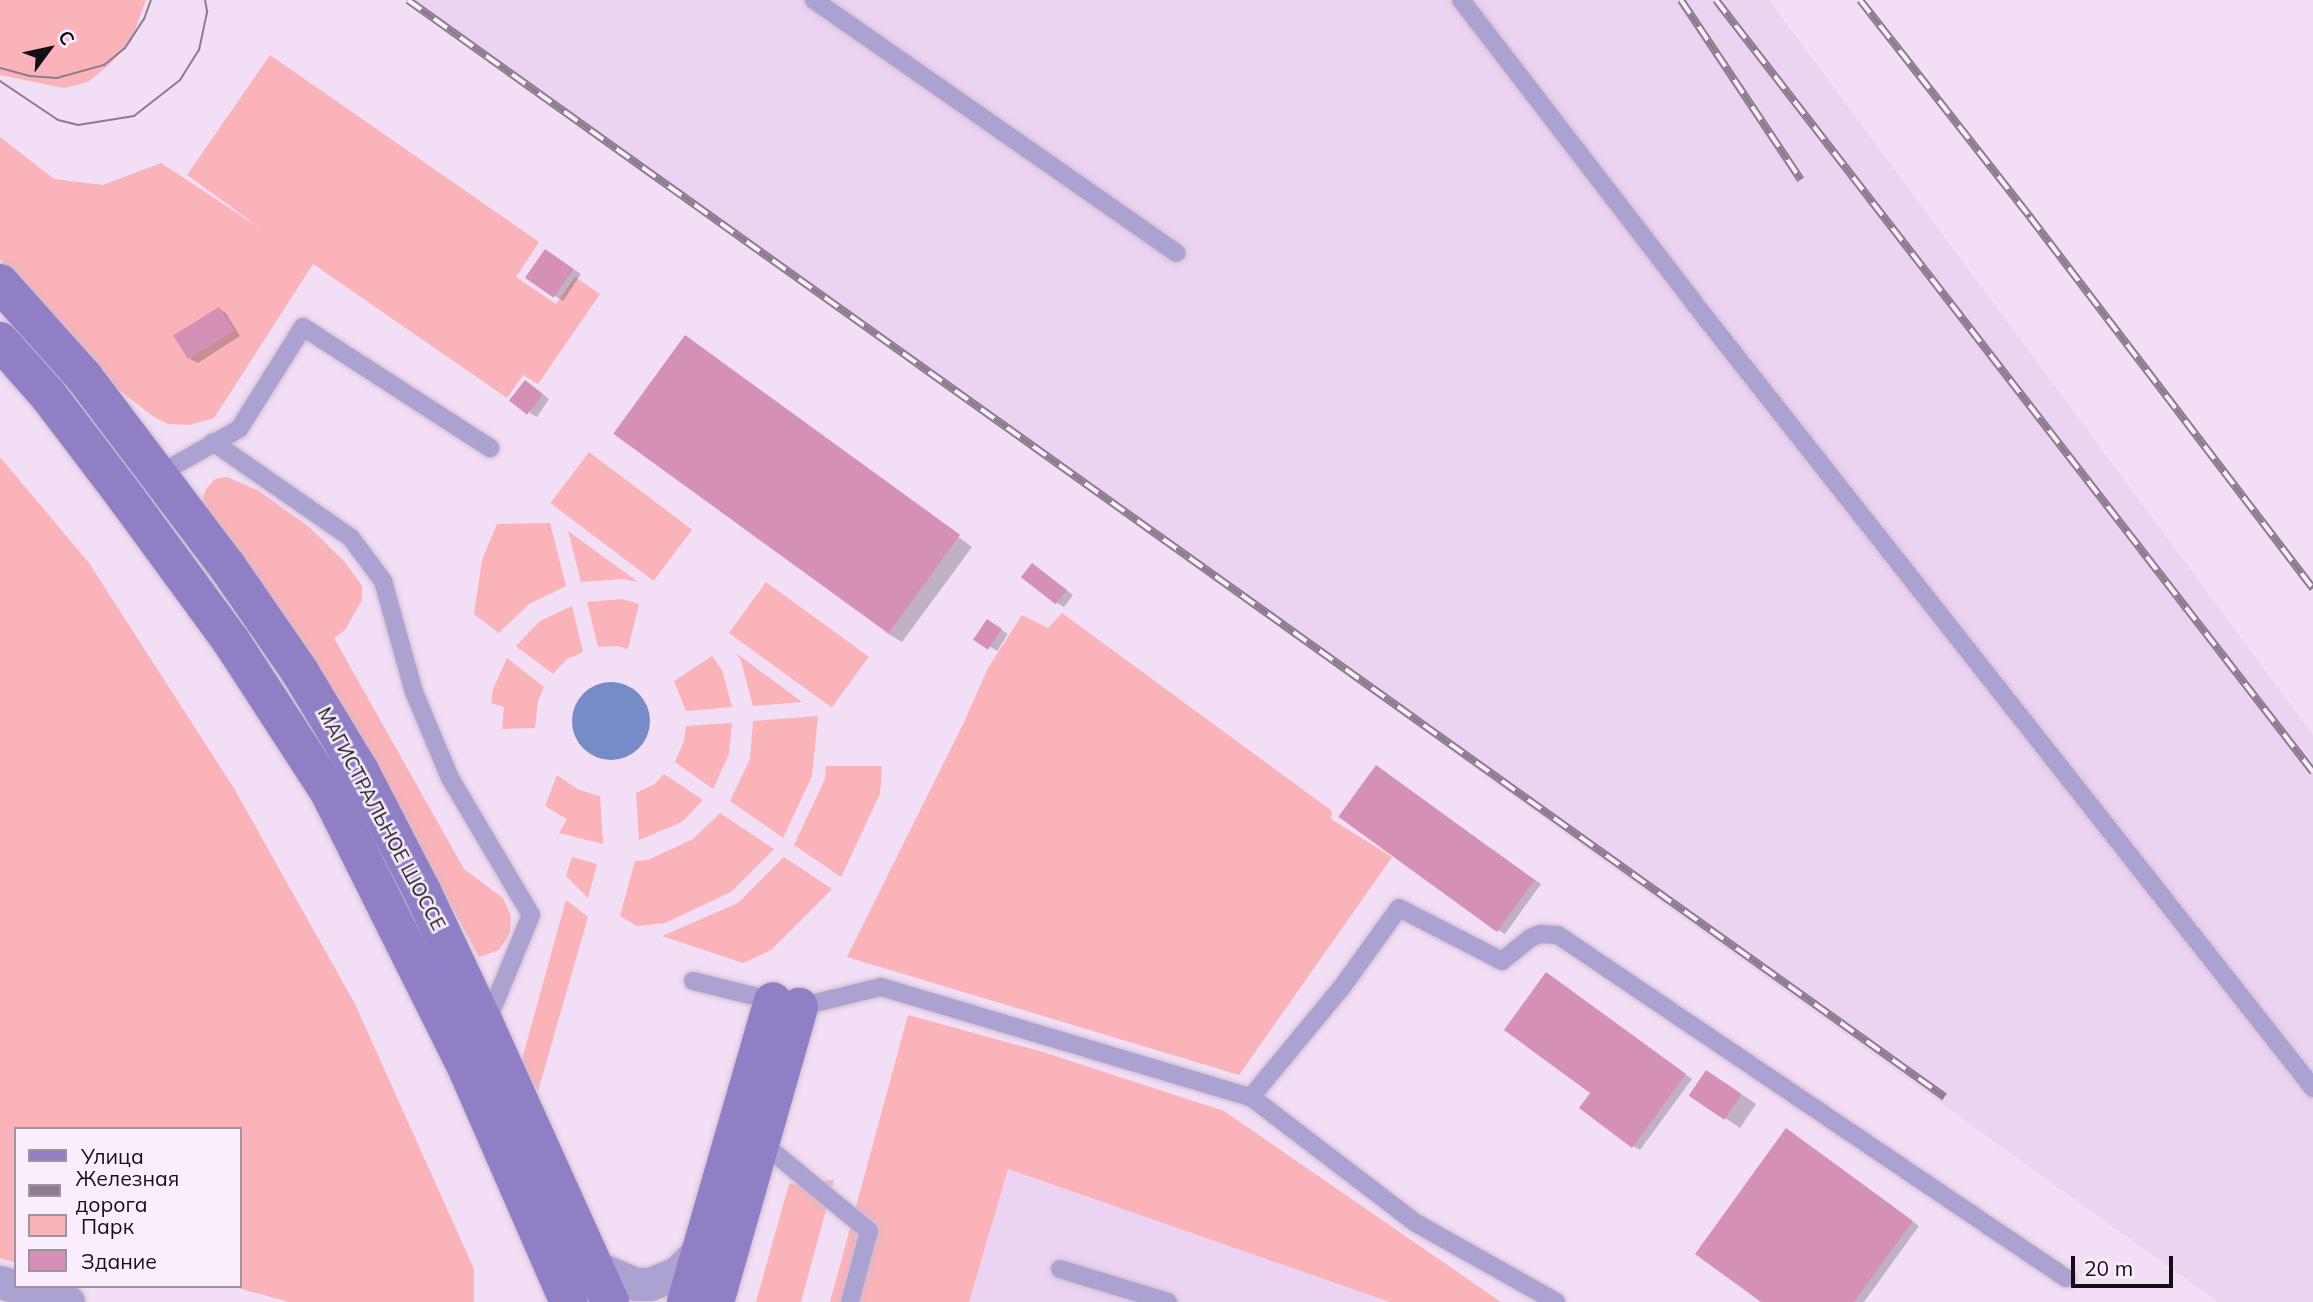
<!DOCTYPE html>
<html>
<head>
<meta charset="utf-8">
<style>
  body { margin:0 }
  #map { position:relative; width:2313px; height:1302px; overflow:hidden; background:#f2def5; font-family:Mulish,sans-serif }
  div>[style] { position:absolute }
  [style*='--x'] { left:calc(var(--x)*1px); top:calc(var(--y)*1px); width:calc(var(--w)*1px); rotate:calc(var(--a)*1deg) }
  .built>* { inset:0; background:#ecd3f1 }
  .green>* { inset:0; background:#f9b3b9; transform-origin:0 0 }
  .water>* { inset:0; background:#768cc7 }
  .round { border-radius:50% }
  .shadow>* { inset:0; background:#0003; transform-origin:0 0 }
  .building>* { inset:0; background:#d591b5; transform-origin:0 0 }
  .roads { filter:drop-shadow(0 0 2px #cebdd1) drop-shadow(0 0 2px #cebdd1) }
  .service>* { height:18px; margin:-9px; padding:0 9px; transform-origin:9px; border-radius:9px; background:#aca2d1 }
  .minor>* { height:33px; margin:-16.5px; padding:0 16.5px; transform-origin:16.5px; border-radius:16.5px; background:#aca2d1 }
  .secondary>* { height:38px; margin:-19px; padding:0 19px; transform-origin:19px; border-radius:19px; background:#907fc5 }
  .tram>* { height:2px; margin:-1px; padding:0 1px; transform-origin:1px; border-radius:1px; background:#8b7d8d }
  .rail>* { height:8px; margin-top:-4px; transform-origin:0; background:repeating-linear-gradient(90deg,#faeefc 0 16px,#8b7d8d 0 32px); box-sizing:border-box; border-block:2px solid #8b7d8d }
  span { translate:-50% -50%; white-space:nowrap; text-align:center; line-height:1.15; -webkit-text-stroke:5px #faeefc; paint-order:stroke }
  .street-label { font-size:19px; color:#140e16 }
  .legend { position:absolute; left:14px; top:1127px; width:228px; height:161px; box-sizing:border-box; background:#faeefc; border:2px solid #9e94a0; margin:0; padding:9px 12px; list-style:none; font-size:21px; color:#140e16 }
  .legend li { display:flex; align-items:center; gap:14px; height:35px }
  .legend b { width:35px; border:2px solid #9e94a0 }
  .north { position:absolute; left:14px; top:14px; width:70px; height:70px; -webkit-text-stroke:5px #faeefc; paint-order:stroke; rotate:57deg; font-size:19px; font-weight:700; line-height:28px; text-align:center; color:#140e16 }
  .north::after { content:''; display:block; margin:auto; width:24px; height:32px; background:#140e16; clip-path:polygon(50% 0,100% 100%,50% 72%,0 100%) }
  .scale { position:absolute; left:2071px; top:1256px; width:102px; height:32px; box-sizing:border-box; border:4px solid #140e16; border-top:0; padding-left:9px; font-size:21px; line-height:24px; white-space:nowrap; color:#140e16; -webkit-text-stroke:5px #faeefc; paint-order:stroke }
</style>
</head>
<body>
<div id="map">
  <div class="built">
    <div style="clip-path:polygon(405px 0,1769px 0,2313px 735px,2313px 1302px,2218px 1302px,1579px 844px,1072px 475px)"></div>
    <div style="clip-path:polygon(1008px 1169px,1390px 1302px,969px 1302px)"></div>
  </div>
  <div class="green">
    <div style="clip-path:polygon(0 0,146px 0,131px 41px,110px 64px,88px 82px,64px 88px,0 75px)"></div>
    <div style="clip-path:polygon(270px 55px,539px 242px,516px 277px,556px 304px,575px 277px,600px 294px,538px 384px,523px 375px,507px 398px,313px 264px,214px 418px,189px 425px,168px 424px,154px 417px,115px 387px,0 259px,0 137px,54px 179px,103px 185px,161px 163px,263px 230px,187px 175px)"></div>
    <div style="left:589px;top:452px;width:129px;height:64px;rotate:37deg"></div>
    <div style="clip-path:polygon(0 457px,89px 563px,235px 790px,355px 1004px,474px 1269px,474px 1302px,289px 1302px,231px 1286px,240px 1286px,240px 1129px,16px 1129px,16px 1263px,0 1258px)"></div>
    <div style="clip-path:polygon(227px 477px,259px 491px,309px 527px,345px 562px,362px 586px,362px 600px,345px 630px,334px 638px,464px 869px,503px 898px,511px 916px,510px 933px,499px 950px,479px 957px,375px 763px,202px 501px,206px 489px,215px 479px)"></div>
    <div style="clip-path:polygon(550px 523px,566px 586px,529px 604px,499px 633px,474px 614px,482px 560px,497px 524px)"></div>
    <div style="clip-path:polygon(568px 531px,638px 582px,623px 579px,581px 582px)"></div>
    <div style="left:766px;top:582px;width:127px;height:63px;rotate:36deg"></div>
    <div style="clip-path:polygon(622px 599px,639px 604px,628px 649px,617px 646px,598px 647px,587px 602px)"></div>
    <div style="clip-path:polygon(572px 606px,583px 652px,567px 659px,553px 674px,516px 646px,540px 621px)"></div>
    <div style="clip-path:polygon(1062px 613px,1332px 811px,1331px 819px,1392px 857px,1239px 1075px,847px 957px,964px 722px,988px 668px,1022px 615px,1048px 628px)"></div>
    <div style="clip-path:polygon(736px 653px,802px 702px,753px 706px,741px 661px)"></div>
    <div style="clip-path:polygon(712px 656px,722px 670px,732px 707px,686px 711px,674px 681px)"></div>
    <div style="clip-path:polygon(507px 658px,544px 687px,538px 701px,535px 728px,502px 729px,504px 707px,491px 703px,493px 689px)"></div>
    <div style="clip-path:polygon(818px 716px,812px 776px,783px 838px,730px 801px,750px 759px,753px 721px)"></div>
    <div style="clip-path:polygon(732px 723px,729px 754px,713px 789px,675px 762px,684px 741px,686px 726px)"></div>
    <div style="clip-path:polygon(826px 766px,882px 766px,880px 794px,841px 877px,794px 845px,825px 779px)"></div>
    <div style="clip-path:polygon(664px 774px,703px 800px,682px 822px,639px 840px,636px 793px,655px 784px)"></div>
    <div style="clip-path:polygon(557px 775px,579px 790px,600px 796px,603px 844px,559px 833px,567px 819px,545px 806px)"></div>
    <div style="clip-path:polygon(720px 813px,774px 849px,731px 892px,665px 923px,637px 926px,620px 916px,635px 861px,648px 860px,693px 839px)"></div>
    <div style="clip-path:polygon(572px 857px,597px 864px,588px 898px,566px 876px)"></div>
    <div style="clip-path:polygon(784px 857px,832px 889px,771px 950px,743px 963px,662px 936px,738px 903px)"></div>
    <div style="clip-path:polygon(566px 900px,588px 917px,538px 1091px,521px 1063px)"></div>
    <div style="clip-path:polygon(908px 1015px,1043px 1052px,1224px 1111px,1501px 1302px,1390px 1302px,1008px 1169px,969px 1302px,830px 1302px)"></div>
    <div style="clip-path:polygon(834px 1180px,801px 1302px,756px 1302px,789px 1184px)"></div>
  </div>
  <div class="water">
    <div class="round" style="left:572px;top:682px;width:78px;height:78px"></div>
  </div>
  <div class="shadow">
    <div style="clip-path:polygon(552px 255px,581px 274px,563px 301px,528px 278px)"></div>
    <div style="clip-path:polygon(219px 309px,226px 313px,240px 336px,198px 363px,190px 359px)"></div>
    <div style="clip-path:polygon(685px 337px,972px 547px,902px 642px,887px 633px)"></div>
    <div style="clip-path:polygon(532px 386px,549px 399px,537px 417px,530px 413px)"></div>
    <div style="clip-path:polygon(1040px 570px,1073px 595px,1064px 607px,1057px 603px)"></div>
    <div style="left:988px;top:622px;width:23px;height:20px;rotate:31deg"></div>
    <div style="clip-path:polygon(1383px 772px,1541px 884px,1505px 934px,1498px 930px)"></div>
    <div style="clip-path:polygon(1553px 978px,1692px 1079px,1640px 1150px,1633px 1146px,1593px 1092px)"></div>
    <div style="clip-path:polygon(1722px 1081px,1756px 1104px,1740px 1128px,1692px 1096px)"></div>
    <div style="clip-path:polygon(1794px 1135px,1919px 1226px,1864px 1302px,1764px 1302px)"></div>
  </div>
  <div class="building">
    <div style="left:545px;top:249px;width:35px;height:35px;rotate:35deg"></div>
    <div style="left:219px;top:307px;width:28px;height:54px;rotate:58deg"></div>
    <div style="left:685px;top:335px;width:340px;height:122px;rotate:36deg"></div>
    <div style="left:525px;top:380px;width:23px;height:26px;rotate:38deg"></div>
    <div style="left:1032px;top:563px;width:44px;height:18px;rotate:38deg"></div>
    <div style="left:987px;top:619px;width:18px;height:25px;rotate:34deg"></div>
    <div style="left:1376px;top:765px;width:196px;height:64px;rotate:36deg"></div>
    <div style="clip-path:polygon(1546px 972px,1686px 1074px,1632px 1148px,1579px 1108px,1590px 1093px,1504px 1030px)"></div>
    <div style="left:1706px;top:1070px;width:43px;height:31px;rotate:34deg"></div>
    <div style="clip-path:polygon(1786px 1128px,1913px 1221px,1854px 1302px,1761px 1302px,1695px 1254px)"></div>
  </div>
  <div class="roads">
    <div class="service">
      <div style="--x:814;--y:0;--w:442;--a:34.9"></div>
      <div style="--x:1461;--y:0;--w:382;--a:52.4"></div>
      <div style="--x:1694;--y:303;--w:1000;--a:51.74"></div>
      <div style="--x:213;--y:442;--w:168;--a:34.8"></div>
      <div style="--x:351;--y:538;--w:54;--a:53.3"></div>
      <div style="--x:383;--y:581;--w:115;--a:74.4"></div>
      <div style="--x:414;--y:692;--w:93;--a:67.3"></div>
      <div style="--x:450;--y:778;--w:159;--a:59.4"></div>
      <div style="--x:531;--y:915;--w:118;--a:112.4"></div>
      <div style="--x:154;--y:477;--w:98;--a:-29.5"></div>
      <div style="--x:239;--y:429;--w:120;--a:-57.9"></div>
      <div style="--x:303;--y:327;--w:223;--a:32.9"></div>
      <div style="--x:693;--y:981;--w:109;--a:13.8"></div>
      <div style="--x:799;--y:1007;--w:84;--a:-13.7"></div>
      <div style="--x:881;--y:987;--w:386;--a:16.6"></div>
      <div style="--x:1251;--y:1097;--w:208;--a:37.4"></div>
      <div style="--x:1416;--y:1223;--w:161;--a:29.4"></div>
      <div style="--x:1251;--y:1097;--w:143;--a:-50.4"></div>
      <div style="--x:1342;--y:987;--w:97;--a:-54.2"></div>
      <div style="--x:1399;--y:908;--w:116;--a:27.2"></div>
      <div style="--x:1502;--y:961;--w:36;--a:-39"></div>
      <div style="--x:1530;--y:938;--w:11;--a:-22"></div>
      <div style="--x:1540;--y:934;--w:18;--a:3"></div>
      <div style="--x:1558;--y:935;--w:613;--a:34.03"></div>
      <div style="--x:761;--y:1142;--w:140;--a:39.5"></div>
      <div style="--x:869;--y:1231;--w:73;--a:105"></div>
      <div style="--x:1060;--y:1269;--w:113;--a:17"></div>
    </div>
    <div class="minor">
      <div style="--x:596;--y:1267;--w:43;--a:23.6"></div>
      <div style="--x:635;--y:1284;--w:15;--a:0"></div>
      <div style="--x:650;--y:1284;--w:29;--a:-22"></div>
      <div style="--x:677;--y:1273;--w:33;--a:-45"></div>
      <div style="--x:0;--y:1282;--w:71;--a:16.4"></div>
    </div>
    <div class="secondary">
      <div style="--x:0;--y:283;--w:126;--a:48.2"></div>
      <div style="--x:84;--y:377;--w:237;--a:52.9"></div>
      <div style="--x:227;--y:566;--w:129;--a:55.4"></div>
      <div style="--x:300;--y:672;--w:116;--a:58.8"></div>
      <div style="--x:360;--y:771;--w:135;--a:62.7"></div>
      <div style="--x:422;--y:891;--w:148;--a:64.8"></div>
      <div style="--x:485;--y:1025;--w:304;--a:65.7"></div>
      <div style="--x:0;--y:341;--w:72;--a:48.4"></div>
      <div style="--x:48;--y:395;--w:131;--a:52.8"></div>
      <div style="--x:127;--y:499;--w:176;--a:53.8"></div>
      <div style="--x:231;--y:641;--w:180;--a:57"></div>
      <div style="--x:329;--y:792;--w:309;--a:63.5"></div>
      <div style="--x:467;--y:1069;--w:254;--a:66.4"></div>
      <div style="--x:686;--y:1302;--w:313;--a:-73.9"></div>
      <div style="--x:715;--y:1302;--w:307;--a:-74.1"></div>
    </div>
  </div>
  <div class="tram">
    <div style="--x:0;--y:68;--w:30;--a:15"></div>
    <div style="--x:29;--y:76;--w:28;--a:4"></div>
    <div style="--x:57;--y:78;--w:49;--a:-15.5"></div>
    <div style="--x:104;--y:65;--w:27;--a:-39"></div>
    <div style="--x:125;--y:48;--w:35;--a:-57"></div>
    <div style="--x:144;--y:19;--w:20;--a:-70"></div>
    <div style="--x:0;--y:81;--w:70;--a:33.9"></div>
    <div style="--x:58;--y:120;--w:21;--a:14"></div>
    <div style="--x:78;--y:125;--w:57;--a:-9.1"></div>
    <div style="--x:134;--y:116;--w:58;--a:-38"></div>
    <div style="--x:180;--y:80;--w:36;--a:-58"></div>
    <div style="--x:199;--y:50;--w:40;--a:-78"></div>
    <div style="--x:207;--y:11;--w:11;--a:-100"></div>
  </div>
  <div class="rail">
    <div style="--x:408;--y:0;--w:1888;--a:35.52"></div>
    <div style="--x:1681;--y:0;--w:216;--a:56.3"></div>
    <div style="--x:1716;--y:0;--w:976;--a:52.28"></div>
    <div style="--x:1860;--y:0;--w:276;--a:51.9"></div>
    <div style="--x:2030;--y:217;--w:467;--a:52.7"></div>
  </div>
  <div class="street-label">
    <span style="left:381px;top:819px;rotate:62deg">МАГИСТРАЛЬНОЕ ШОССЕ</span>
  </div>
  <ul class="legend">
  <li><b style="height:9px;background:#907fc5"></b>Улица</li>
  <li><b style="height:9px;background:#8b7d8d"></b>Железная дорога</li>
  <li><b style="height:19px;background:#f9b3b9"></b>Парк</li>
  <li><b style="height:19px;background:#d591b5"></b>Здание</li>
  </ul>
  <div class="north">С</div>
  <div class="scale">20 m</div>
</div>
</body>
</html>
